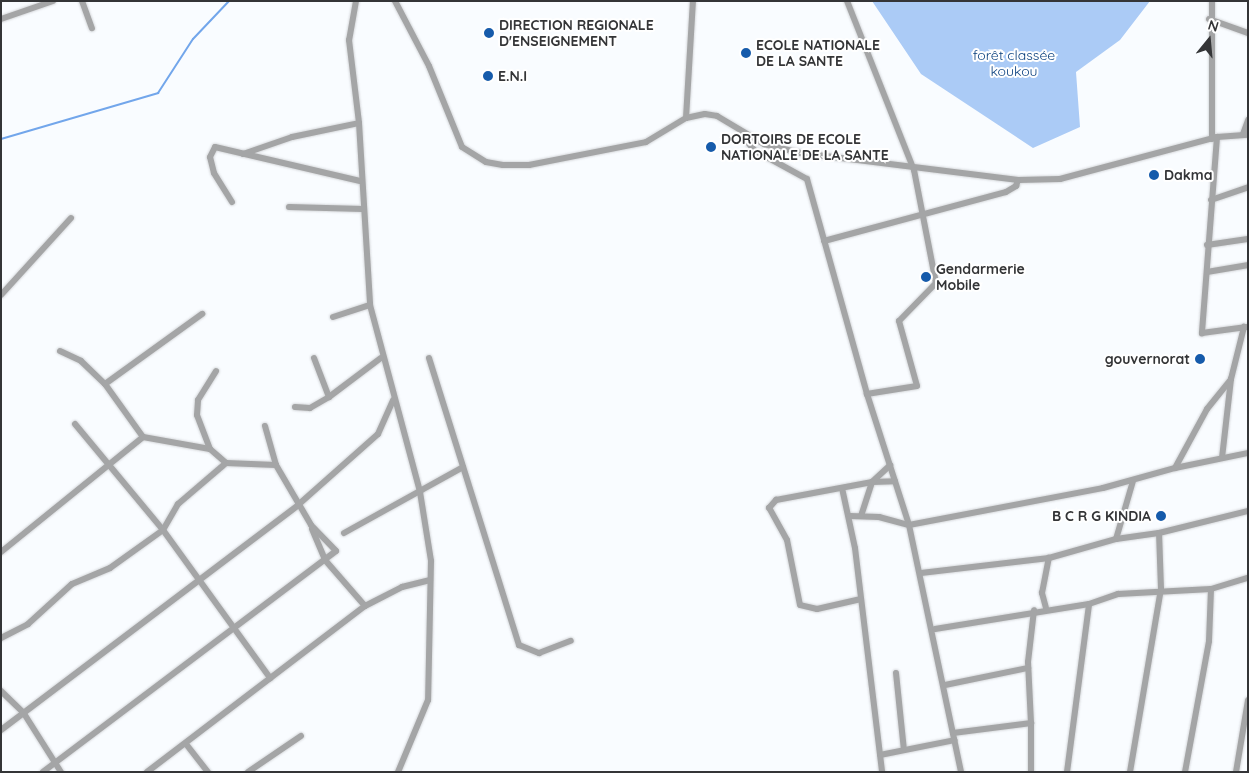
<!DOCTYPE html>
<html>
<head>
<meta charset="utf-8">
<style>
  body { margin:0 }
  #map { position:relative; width:1249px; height:773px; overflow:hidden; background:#f9fcff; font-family:Quicksand,sans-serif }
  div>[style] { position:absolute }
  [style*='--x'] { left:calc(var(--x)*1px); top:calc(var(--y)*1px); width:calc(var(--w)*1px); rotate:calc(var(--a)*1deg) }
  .forest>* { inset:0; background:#abcbf6 }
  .stream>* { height:2px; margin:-1px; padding:0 1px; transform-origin:1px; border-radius:1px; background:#72a6eb }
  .roads { filter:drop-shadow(0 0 1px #d6d8db) drop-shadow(0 0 1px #d6d8db) }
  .minor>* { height:6px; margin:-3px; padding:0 3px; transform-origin:3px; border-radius:3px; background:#a4a5a6 }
  .dots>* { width:14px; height:14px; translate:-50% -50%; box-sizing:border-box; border:2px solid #fff; border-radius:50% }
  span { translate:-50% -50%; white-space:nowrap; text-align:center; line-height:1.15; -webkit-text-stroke:4px #fff; paint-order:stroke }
  .poi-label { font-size:14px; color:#343537; font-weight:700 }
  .left { translate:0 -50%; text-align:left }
  .right { translate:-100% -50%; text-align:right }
  .park-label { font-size:14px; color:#093f7d }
  .frame { position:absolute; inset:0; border:2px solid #343537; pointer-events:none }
  .north { position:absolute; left:1184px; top:15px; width:50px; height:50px; -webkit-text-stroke:4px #fff; paint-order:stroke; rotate:17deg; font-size:14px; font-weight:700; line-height:20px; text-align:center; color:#343537 }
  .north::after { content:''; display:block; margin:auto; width:18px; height:22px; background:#343537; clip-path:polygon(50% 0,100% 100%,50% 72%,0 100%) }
</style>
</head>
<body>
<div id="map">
  <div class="forest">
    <div style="clip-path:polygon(872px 1px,1150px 1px,1120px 40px,1076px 72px,1080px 127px,1033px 148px,921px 74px)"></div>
  </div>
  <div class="stream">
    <div style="--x:1;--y:139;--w:164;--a:-16.3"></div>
    <div style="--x:158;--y:93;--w:64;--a:-57.1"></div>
    <div style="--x:193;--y:39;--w:52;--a:-46.5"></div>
  </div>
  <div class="roads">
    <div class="minor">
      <div style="--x:82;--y:1;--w:29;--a:70"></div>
      <div style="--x:356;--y:1;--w:40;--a:100"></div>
      <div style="--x:349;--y:40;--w:84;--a:83.1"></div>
      <div style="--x:359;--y:123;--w:182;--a:86.5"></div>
      <div style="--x:370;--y:305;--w:194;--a:75"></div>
      <div style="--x:420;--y:492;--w:70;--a:80.9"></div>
      <div style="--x:431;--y:561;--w:139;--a:91.2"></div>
      <div style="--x:428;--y:700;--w:78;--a:112.6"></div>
      <div style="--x:395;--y:1;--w:73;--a:62.4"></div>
      <div style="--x:429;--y:66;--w:87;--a:67.8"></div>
      <div style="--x:462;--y:147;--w:28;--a:32"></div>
      <div style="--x:486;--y:162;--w:17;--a:10"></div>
      <div style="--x:503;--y:165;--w:26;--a:0"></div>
      <div style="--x:529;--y:165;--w:119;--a:-11.1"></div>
      <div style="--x:646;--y:142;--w:47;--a:-31"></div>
      <div style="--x:686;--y:118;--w:19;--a:-12"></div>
      <div style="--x:705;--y:114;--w:12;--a:9"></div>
      <div style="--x:717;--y:116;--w:55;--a:30.8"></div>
      <div style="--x:764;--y:144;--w:38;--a:14"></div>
      <div style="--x:801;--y:153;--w:219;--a:7.1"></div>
      <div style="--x:1018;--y:180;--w:42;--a:-1.4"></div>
      <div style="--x:1060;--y:179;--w:163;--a:-15"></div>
      <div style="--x:1217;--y:137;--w:31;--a:-4"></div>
      <div style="--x:847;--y:1;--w:182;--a:68.4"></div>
      <div style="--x:914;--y:170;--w:115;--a:79"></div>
      <div style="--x:936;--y:283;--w:53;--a:134.2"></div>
      <div style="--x:899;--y:321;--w:67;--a:74.5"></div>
      <div style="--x:917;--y:386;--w:51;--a:170.9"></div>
      <div style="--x:1;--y:19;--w:55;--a:-19.1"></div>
      <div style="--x:1209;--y:19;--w:41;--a:19.7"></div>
      <div style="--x:686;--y:118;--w:117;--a:-86.6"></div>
      <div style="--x:1243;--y:134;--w:15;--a:-70"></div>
      <div style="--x:742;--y:135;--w:19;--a:51"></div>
      <div style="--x:754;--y:150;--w:60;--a:28.7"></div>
      <div style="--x:807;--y:179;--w:223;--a:74.4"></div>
      <div style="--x:867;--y:394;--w:138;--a:72.2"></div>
      <div style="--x:909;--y:525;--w:252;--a:78.1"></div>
      <div style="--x:1217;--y:137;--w:197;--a:94.4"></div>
      <div style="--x:1202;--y:333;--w:45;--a:-7.6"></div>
      <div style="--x:1212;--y:139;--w:138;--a:-90"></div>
      <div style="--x:243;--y:154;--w:52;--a:-19.1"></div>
      <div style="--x:292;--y:137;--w:68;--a:-11.8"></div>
      <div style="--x:1211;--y:200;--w:39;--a:-19"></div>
      <div style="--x:232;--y:202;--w:34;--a:-122"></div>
      <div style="--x:214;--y:173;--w:16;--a:-104"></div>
      <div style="--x:210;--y:157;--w:11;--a:-63"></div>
      <div style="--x:215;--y:147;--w:149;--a:13.2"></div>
      <div style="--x:289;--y:207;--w:74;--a:1.5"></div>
      <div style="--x:824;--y:241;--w:188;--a:-15.1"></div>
      <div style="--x:1006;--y:192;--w:12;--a:-31"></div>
      <div style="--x:1016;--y:186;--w:6;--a:-72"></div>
      <div style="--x:1207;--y:245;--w:41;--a:-8.3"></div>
      <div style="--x:1207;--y:272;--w:42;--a:-9.7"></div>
      <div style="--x:1;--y:295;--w:104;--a:-47.7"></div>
      <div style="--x:333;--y:317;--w:39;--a:-18"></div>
      <div style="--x:60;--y:351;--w:23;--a:25"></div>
      <div style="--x:81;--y:361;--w:33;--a:44"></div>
      <div style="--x:105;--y:384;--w:65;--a:54.4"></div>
      <div style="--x:314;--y:358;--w:42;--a:69"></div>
      <div style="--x:429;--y:358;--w:301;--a:72.6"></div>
      <div style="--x:519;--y:645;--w:22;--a:22"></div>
      <div style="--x:539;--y:653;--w:34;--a:-21"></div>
      <div style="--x:105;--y:384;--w:120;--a:-35.8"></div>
      <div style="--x:295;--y:407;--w:15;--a:4"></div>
      <div style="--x:310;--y:408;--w:22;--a:-30"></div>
      <div style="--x:329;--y:397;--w:65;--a:-36.9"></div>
      <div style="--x:75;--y:424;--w:138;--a:50.3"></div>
      <div style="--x:163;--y:530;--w:183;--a:54.1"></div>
      <div style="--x:265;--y:426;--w:41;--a:74.2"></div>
      <div style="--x:210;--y:449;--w:36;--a:-111"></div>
      <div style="--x:197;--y:415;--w:15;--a:-86"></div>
      <div style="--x:198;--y:400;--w:34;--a:-58"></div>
      <div style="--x:1222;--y:458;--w:80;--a:-83.5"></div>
      <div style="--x:1175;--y:468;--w:75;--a:-11.6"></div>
      <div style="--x:1133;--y:481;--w:60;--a:106.3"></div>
      <div style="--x:1116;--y:539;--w:43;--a:-7.9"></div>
      <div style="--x:1159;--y:533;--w:92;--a:-13.9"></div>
      <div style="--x:842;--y:488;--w:61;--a:77.8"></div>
      <div style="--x:855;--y:548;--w:226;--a:83.1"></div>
      <div style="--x:850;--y:516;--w:29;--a:2"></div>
      <div style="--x:879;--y:517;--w:31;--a:15"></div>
      <div style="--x:909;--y:525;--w:197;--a:-10.8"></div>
      <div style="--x:1103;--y:488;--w:75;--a:-15.5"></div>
      <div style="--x:1175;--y:468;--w:67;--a:-61.5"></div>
      <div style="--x:1207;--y:409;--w:38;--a:-51"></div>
      <div style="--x:1231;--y:379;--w:54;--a:-76"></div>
      <div style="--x:861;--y:516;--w:36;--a:-72"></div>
      <div style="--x:872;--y:482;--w:23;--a:-2"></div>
      <div style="--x:312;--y:529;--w:34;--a:67"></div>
      <div style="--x:325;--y:560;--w:61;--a:49"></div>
      <div style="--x:344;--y:533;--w:136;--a:-29"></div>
      <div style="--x:1;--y:552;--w:183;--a:-39"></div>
      <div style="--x:143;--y:437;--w:68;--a:10.2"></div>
      <div style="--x:210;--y:449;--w:21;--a:41"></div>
      <div style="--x:226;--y:463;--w:50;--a:2.3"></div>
      <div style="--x:276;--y:465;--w:69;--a:59.7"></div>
      <div style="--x:311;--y:525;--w:36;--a:46"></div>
      <div style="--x:336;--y:551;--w:367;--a:143"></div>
      <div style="--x:921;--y:573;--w:129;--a:-6.7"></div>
      <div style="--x:1049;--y:558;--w:70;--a:-15.8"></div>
      <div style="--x:861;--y:599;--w:45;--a:167.2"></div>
      <div style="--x:817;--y:609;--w:17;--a:-167"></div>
      <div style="--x:800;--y:605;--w:66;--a:-101.3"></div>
      <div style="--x:787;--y:540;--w:37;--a:-119"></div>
      <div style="--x:769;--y:508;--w:11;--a:-49"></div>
      <div style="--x:776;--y:500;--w:98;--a:-10.6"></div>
      <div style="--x:872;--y:482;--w:25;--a:-43"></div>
      <div style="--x:1046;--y:608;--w:16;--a:-105"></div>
      <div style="--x:1042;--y:593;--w:36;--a:-79"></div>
      <div style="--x:935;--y:629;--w:156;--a:-9.2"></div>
      <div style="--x:1089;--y:604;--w:31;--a:-19"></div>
      <div style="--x:1118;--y:594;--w:93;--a:-3.1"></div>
      <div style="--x:1211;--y:589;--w:39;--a:-17"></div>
      <div style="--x:1;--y:638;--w:30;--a:-27"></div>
      <div style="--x:28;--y:624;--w:59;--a:-42.3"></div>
      <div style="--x:72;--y:584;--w:41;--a:-22.8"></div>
      <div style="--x:110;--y:568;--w:65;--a:-35.6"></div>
      <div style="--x:163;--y:530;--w:30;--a:-60"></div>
      <div style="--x:178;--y:504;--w:63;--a:-40.5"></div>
      <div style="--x:896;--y:673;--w:77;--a:84.1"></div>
      <div style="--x:945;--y:685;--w:85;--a:-11.6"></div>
      <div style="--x:1;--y:691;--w:30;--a:44"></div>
      <div style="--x:23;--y:712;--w:71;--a:57.7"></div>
      <div style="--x:1031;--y:723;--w:49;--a:90"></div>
      <div style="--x:1;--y:730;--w:373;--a:-37.1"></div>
      <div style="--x:298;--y:505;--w:107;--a:-41.6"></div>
      <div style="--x:378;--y:434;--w:37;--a:-66"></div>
      <div style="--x:953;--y:733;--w:79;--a:-7.3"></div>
      <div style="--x:1031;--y:723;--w:61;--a:-92.8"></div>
      <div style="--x:1028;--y:662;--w:52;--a:-83.4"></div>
      <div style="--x:186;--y:744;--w:36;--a:52"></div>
      <div style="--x:880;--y:755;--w:76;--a:-11.3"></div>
      <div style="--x:147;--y:772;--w:274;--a:-37.3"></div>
      <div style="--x:365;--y:606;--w:42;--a:-27.2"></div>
      <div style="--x:402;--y:587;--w:29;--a:-14"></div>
      <div style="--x:248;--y:772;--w:64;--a:-34.2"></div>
      <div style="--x:1067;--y:772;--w:169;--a:-82.5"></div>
      <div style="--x:1130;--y:772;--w:186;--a:-80.4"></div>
      <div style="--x:1161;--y:589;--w:56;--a:-92"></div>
      <div style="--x:1185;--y:772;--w:133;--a:-79.6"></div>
      <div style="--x:1209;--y:641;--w:52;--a:-87.8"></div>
      <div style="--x:1236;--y:772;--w:73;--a:-80.5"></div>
    </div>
  </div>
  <div class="dots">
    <div style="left:489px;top:33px;background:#165bab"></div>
    <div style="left:746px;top:53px;background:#165bab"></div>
    <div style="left:488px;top:76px;background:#165bab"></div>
    <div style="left:711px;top:147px;background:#165bab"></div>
    <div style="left:1154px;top:175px;background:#165bab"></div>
    <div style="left:926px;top:277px;background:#165bab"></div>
    <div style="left:1200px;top:359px;background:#165bab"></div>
    <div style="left:1161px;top:516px;background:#165bab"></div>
  </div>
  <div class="poi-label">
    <span class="left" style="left:499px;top:33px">DIRECTION REGIONALE<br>D'ENSEIGNEMENT</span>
    <span class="left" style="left:756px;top:53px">ECOLE NATIONALE<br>DE LA SANTE</span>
    <span class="left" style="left:498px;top:76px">E.N.I</span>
    <span class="left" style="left:721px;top:147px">DORTOIRS DE ECOLE<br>NATIONALE DE LA SANTE</span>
    <span class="left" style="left:1164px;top:175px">Dakma</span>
    <span class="left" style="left:936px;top:277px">Gendarmerie<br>Mobile</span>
    <span class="right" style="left:1190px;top:359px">gouvernorat</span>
    <span class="right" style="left:1151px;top:516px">B C R G KINDIA</span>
  </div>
  <div class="park-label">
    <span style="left:1014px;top:63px">forêt classée<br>koukou</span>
  </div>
  <div class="frame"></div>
  <div class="north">N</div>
</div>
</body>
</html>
